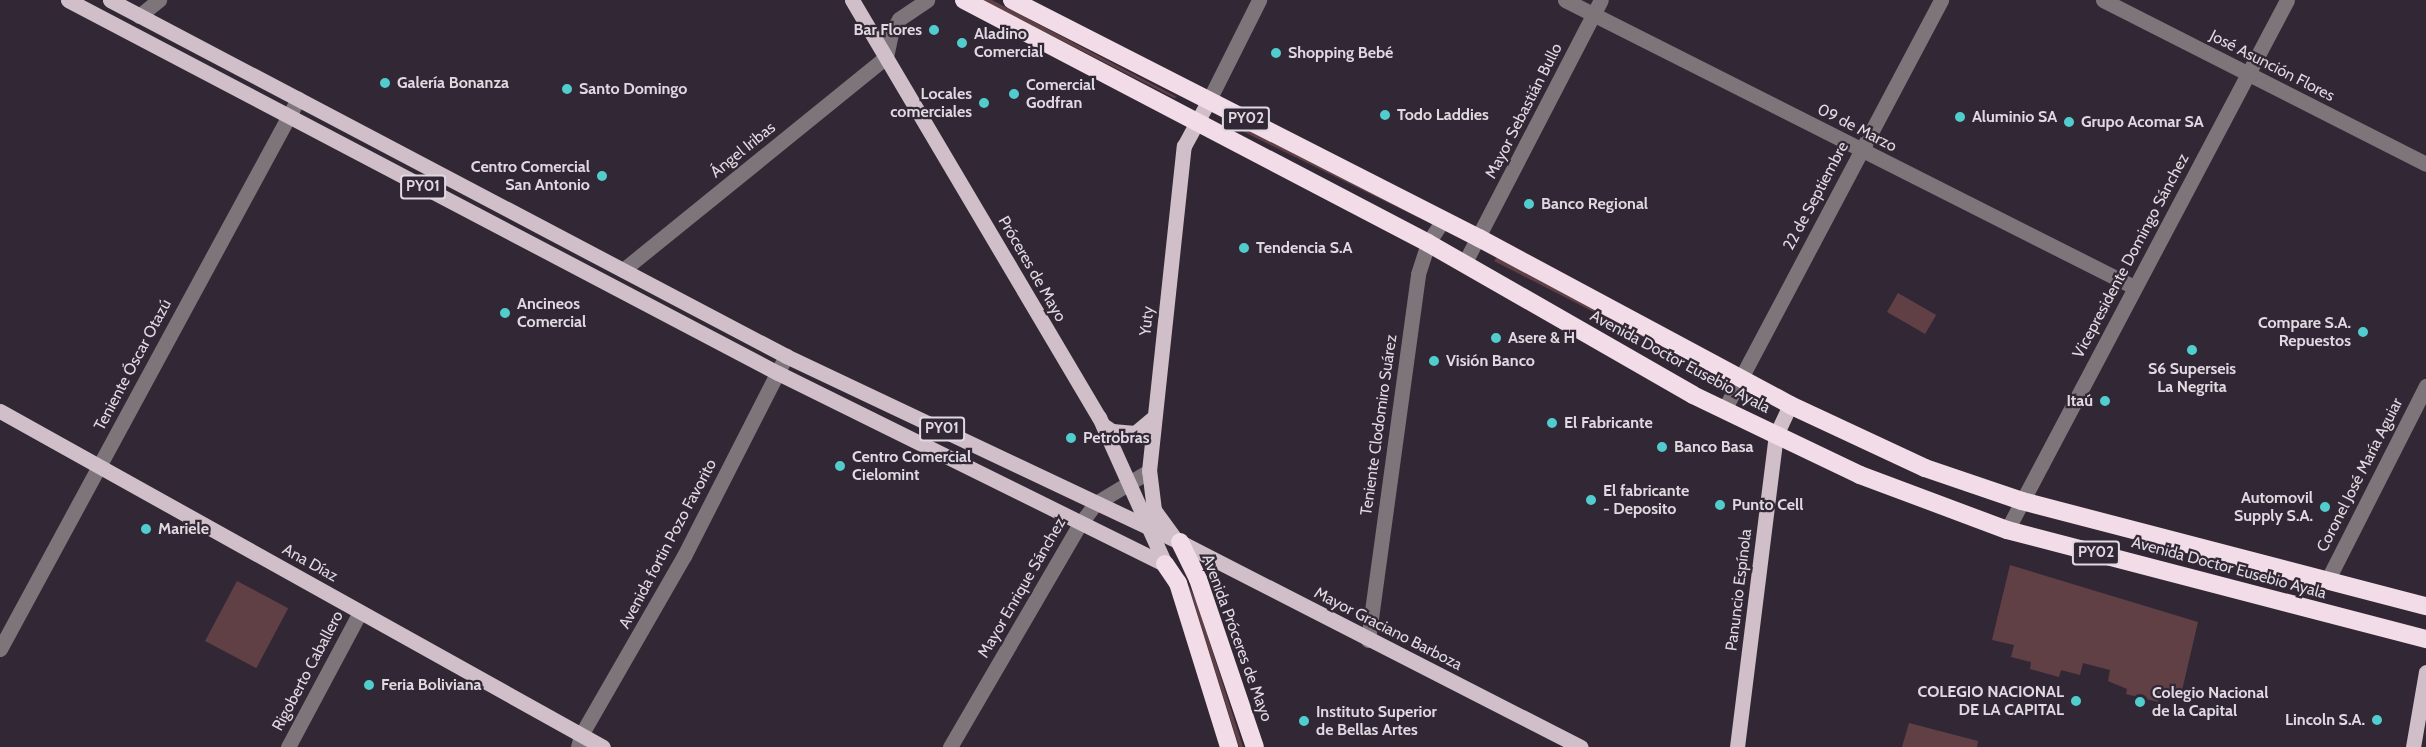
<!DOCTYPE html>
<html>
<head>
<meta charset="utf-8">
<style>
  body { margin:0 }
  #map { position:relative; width:2426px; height:747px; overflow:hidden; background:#322835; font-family:Cabin,sans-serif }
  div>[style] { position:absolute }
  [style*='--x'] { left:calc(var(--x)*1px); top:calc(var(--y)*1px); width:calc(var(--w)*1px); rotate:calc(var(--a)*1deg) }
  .green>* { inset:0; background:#604045; transform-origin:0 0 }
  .minor>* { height:15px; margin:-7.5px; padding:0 7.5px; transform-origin:7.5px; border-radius:7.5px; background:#7e757a }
  .major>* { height:15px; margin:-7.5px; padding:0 7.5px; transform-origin:7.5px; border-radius:7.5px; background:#d0bfc8 }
  .highway>* { height:18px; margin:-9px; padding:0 9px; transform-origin:9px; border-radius:9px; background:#f1dce7 }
  .dots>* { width:16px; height:16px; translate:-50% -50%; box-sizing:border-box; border:3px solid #322835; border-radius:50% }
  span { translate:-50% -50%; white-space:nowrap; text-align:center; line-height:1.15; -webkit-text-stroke:4.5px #322835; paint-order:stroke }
  .shield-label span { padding:2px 4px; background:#322835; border:2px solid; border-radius:4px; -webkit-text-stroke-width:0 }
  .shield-label { font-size:15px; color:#dfd9e1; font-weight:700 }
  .poi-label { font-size:16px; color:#dfd9e1; font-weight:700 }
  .right { translate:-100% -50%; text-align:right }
  .left { translate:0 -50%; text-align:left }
  .street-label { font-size:16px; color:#dfd9e1 }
</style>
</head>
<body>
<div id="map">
  <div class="green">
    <div style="clip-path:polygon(983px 0,992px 0,1177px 97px,1174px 98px)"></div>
    <div style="clip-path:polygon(1230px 121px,1418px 216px,1419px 218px,1228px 124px)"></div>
    <div style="clip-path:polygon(1497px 257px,1715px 374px,1494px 261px)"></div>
    <div style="left:1898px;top:293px;width:44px;height:22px;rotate:30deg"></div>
    <div style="clip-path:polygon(2010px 565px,2198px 622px,2180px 699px,2160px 694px,2158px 702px,2126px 694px,2127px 689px,2108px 681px,2110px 670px,2083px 663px,2080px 675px,2061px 670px,2059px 677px,2030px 669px,2031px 662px,2011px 657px,2014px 645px,1992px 640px)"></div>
    <div style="left:237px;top:581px;width:58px;height:68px;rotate:28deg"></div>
    <div style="clip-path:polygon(1188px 584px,1196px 600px,1243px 747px,1239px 747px)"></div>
    <div style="clip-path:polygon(1909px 723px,1978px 741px,1977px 747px,1902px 747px)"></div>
  </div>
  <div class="minor">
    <div style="--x:1565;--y:0;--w:637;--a:26.77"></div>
    <div style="--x:2103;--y:0;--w:362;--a:26.9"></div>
    <div style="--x:139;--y:16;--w:26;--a:-39"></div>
    <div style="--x:1209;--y:100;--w:112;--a:-63.4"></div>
    <div style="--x:1464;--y:264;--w:297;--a:-62.6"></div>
    <div style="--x:623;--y:270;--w:338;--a:-39"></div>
    <div style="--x:886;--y:57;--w:25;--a:-78"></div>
    <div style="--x:891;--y:33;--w:16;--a:-60"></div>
    <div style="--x:899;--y:19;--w:34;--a:-34"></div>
    <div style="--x:1724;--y:410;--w:464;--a:-62.1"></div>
    <div style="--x:2007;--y:530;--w:599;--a:-62.15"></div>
    <div style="--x:2327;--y:581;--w:219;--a:-63.1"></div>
    <div style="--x:1368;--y:640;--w:369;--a:-82.2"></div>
    <div style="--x:1418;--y:274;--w:33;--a:-72"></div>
    <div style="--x:1428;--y:243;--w:27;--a:-57"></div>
    <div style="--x:0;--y:649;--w:626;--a:-61.55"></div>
    <div style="--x:288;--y:747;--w:153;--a:-61.9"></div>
    <div style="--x:578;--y:747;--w:12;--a:-76"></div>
    <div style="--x:581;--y:735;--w:207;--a:-60.1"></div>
    <div style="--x:684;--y:556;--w:225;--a:-63"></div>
    <div style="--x:950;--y:747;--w:258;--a:-59.8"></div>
    <div style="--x:1080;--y:524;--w:26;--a:-53"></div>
    <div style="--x:1096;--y:503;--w:62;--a:-31.1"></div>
  </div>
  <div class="major">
    <div style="--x:68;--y:0;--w:802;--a:27.72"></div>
    <div style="--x:778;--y:373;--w:432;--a:26.3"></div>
    <div style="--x:110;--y:0;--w:764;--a:27.77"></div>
    <div style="--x:786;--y:356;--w:436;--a:25.3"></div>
    <div style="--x:1180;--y:542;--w:450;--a:27.1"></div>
    <div style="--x:852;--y:0;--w:485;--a:59.4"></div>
    <div style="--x:1099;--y:417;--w:161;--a:65.8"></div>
    <div style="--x:0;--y:411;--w:690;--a:29.13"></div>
    <div style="--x:1103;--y:425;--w:11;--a:34"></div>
    <div style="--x:1112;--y:431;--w:23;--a:5"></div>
    <div style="--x:1135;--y:433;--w:25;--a:-40"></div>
    <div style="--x:1173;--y:536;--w:32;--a:-126"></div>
    <div style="--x:1154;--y:510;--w:39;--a:-97"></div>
    <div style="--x:1149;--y:471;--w:327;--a:-83.9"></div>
    <div style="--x:1184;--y:146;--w:52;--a:-61.5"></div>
    <div style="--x:1737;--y:747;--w:314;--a:-82.9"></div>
    <div style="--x:1776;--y:435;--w:33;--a:-65"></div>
    <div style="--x:2413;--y:747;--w:76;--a:-80.2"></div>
  </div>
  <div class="highway">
    <div style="--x:964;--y:0;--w:524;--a:27.64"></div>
    <div style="--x:1428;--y:243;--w:305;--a:29.8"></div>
    <div style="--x:1693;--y:395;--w:185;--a:25.6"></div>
    <div style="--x:1860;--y:475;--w:157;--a:20.5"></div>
    <div style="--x:2007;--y:530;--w:433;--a:14.6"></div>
    <div style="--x:1012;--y:0;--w:524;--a:27.01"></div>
    <div style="--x:1479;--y:238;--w:353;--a:28.2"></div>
    <div style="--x:1790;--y:405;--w:149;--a:25"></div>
    <div style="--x:1925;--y:468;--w:102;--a:18.8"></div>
    <div style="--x:2022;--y:501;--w:417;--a:14.6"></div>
    <div style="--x:1180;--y:542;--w:41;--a:64.1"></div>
    <div style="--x:1198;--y:579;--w:177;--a:71.3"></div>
    <div style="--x:1165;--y:564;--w:23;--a:56"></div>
    <div style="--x:1178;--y:583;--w:172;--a:72.7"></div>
  </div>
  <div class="dots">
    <div style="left:934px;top:30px;background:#52cdce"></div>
    <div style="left:962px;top:43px;background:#52cdce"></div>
    <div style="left:1276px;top:53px;background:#52cdce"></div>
    <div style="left:385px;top:83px;background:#52cdce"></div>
    <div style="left:567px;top:89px;background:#52cdce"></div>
    <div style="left:1014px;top:94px;background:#52cdce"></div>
    <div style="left:984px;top:103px;background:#52cdce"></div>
    <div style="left:1385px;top:115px;background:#52cdce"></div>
    <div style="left:1960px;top:117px;background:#52cdce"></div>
    <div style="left:2069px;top:122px;background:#52cdce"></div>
    <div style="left:602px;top:176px;background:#52cdce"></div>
    <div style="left:1529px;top:204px;background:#52cdce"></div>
    <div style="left:1244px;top:248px;background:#52cdce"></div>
    <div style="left:505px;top:313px;background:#52cdce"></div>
    <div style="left:2363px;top:332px;background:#52cdce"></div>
    <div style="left:1496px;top:338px;background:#52cdce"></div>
    <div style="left:2192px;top:350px;background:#52cdce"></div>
    <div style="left:1434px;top:361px;background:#52cdce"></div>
    <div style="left:2105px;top:401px;background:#52cdce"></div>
    <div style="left:1552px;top:423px;background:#52cdce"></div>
    <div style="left:1071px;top:438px;background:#52cdce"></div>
    <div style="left:1662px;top:447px;background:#52cdce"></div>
    <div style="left:840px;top:466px;background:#52cdce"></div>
    <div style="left:1591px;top:500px;background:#52cdce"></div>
    <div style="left:1720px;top:505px;background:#52cdce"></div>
    <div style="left:2325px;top:507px;background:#52cdce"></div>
    <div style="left:146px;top:529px;background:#52cdce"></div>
    <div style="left:369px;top:685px;background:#52cdce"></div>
    <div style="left:2076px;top:701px;background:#52cdce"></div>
    <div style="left:2140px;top:702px;background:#52cdce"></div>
    <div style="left:2377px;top:720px;background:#52cdce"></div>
    <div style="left:1304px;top:721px;background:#52cdce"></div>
  </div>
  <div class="shield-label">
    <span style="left:1246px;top:119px">PY02</span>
    <span style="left:423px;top:187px">PY01</span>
    <span style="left:942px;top:429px">PY01</span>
    <span style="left:2096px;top:553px">PY02</span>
  </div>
  <div class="poi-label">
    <span class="right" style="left:922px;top:30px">Bar Flores</span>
    <span class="left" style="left:974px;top:43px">Aladino<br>Comercial</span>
    <span class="left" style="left:1288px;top:53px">Shopping Bebé</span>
    <span class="left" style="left:397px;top:83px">Galería Bonanza</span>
    <span class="left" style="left:1026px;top:94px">Comercial<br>Godfran</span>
    <span class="left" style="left:579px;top:89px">Santo Domingo</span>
    <span class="right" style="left:972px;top:103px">Locales<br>comerciales</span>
    <span class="left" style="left:1397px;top:115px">Todo Laddies</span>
    <span class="left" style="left:1972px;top:117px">Aluminio SA</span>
    <span class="left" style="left:2081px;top:122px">Grupo Acomar SA</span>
    <span class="right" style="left:590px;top:176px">Centro Comercial<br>San Antonio</span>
    <span class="left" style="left:1541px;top:204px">Banco Regional</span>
    <span class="left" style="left:1256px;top:248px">Tendencia S.A</span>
    <span class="left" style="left:517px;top:313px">Ancineos<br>Comercial</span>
    <span class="right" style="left:2351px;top:332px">Compare S.A.<br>Repuestos</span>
    <span class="left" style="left:1508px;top:338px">Asere &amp; H</span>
    <span class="left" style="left:1446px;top:361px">Visión Banco</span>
    <span style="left:2192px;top:378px">S6 Superseis<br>La Negrita</span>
    <span class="right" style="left:2093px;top:401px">Itaú</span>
    <span class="left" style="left:1564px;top:423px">El Fabricante</span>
    <span class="left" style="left:1083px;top:438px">Petrobras</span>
    <span class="left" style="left:1674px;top:447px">Banco Basa</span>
    <span class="left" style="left:852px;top:466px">Centro Comercial<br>Cielomint</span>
    <span class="left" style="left:1603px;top:500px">El fabricante<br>- Deposito</span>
    <span class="right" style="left:2313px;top:507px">Automovil<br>Supply S.A.</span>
    <span class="left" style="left:1732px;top:505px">Punto Cell</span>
    <span class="left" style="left:158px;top:529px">Mariele</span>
    <span class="left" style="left:381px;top:685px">Feria Boliviana</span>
    <span class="right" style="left:2064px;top:701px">COLEGIO NACIONAL<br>DE LA CAPITAL</span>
    <span class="left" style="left:2152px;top:702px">Colegio Nacional<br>de la Capital</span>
    <span class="left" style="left:1316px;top:721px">Instituto Superior<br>de Bellas Artes</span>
    <span class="right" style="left:2365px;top:720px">Lincoln S.A.</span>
  </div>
  <div class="street-label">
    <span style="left:2272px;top:66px;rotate:27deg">José Asunción Flores</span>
    <span style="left:1524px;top:111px;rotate:-63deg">Mayor Sebastián Bullo</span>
    <span style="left:1857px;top:128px;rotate:27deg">09 de Marzo</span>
    <span style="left:743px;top:150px;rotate:-39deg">Ángel Iribas</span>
    <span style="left:1816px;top:196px;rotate:-62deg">22 de Septiembre</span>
    <span style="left:2131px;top:256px;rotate:-62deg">Vicepresidente Domingo Sánchez</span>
    <span style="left:1032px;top:269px;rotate:60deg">Próceres de Mayo</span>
    <span style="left:1147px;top:321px;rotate:-84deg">Yuty</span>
    <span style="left:1680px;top:362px;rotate:28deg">Avenida Doctor Eusebio Ayala</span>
    <span style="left:133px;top:365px;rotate:-62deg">Teniente Óscar Otazú</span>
    <span style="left:1379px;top:425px;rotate:-82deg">Teniente Clodomiro Suárez</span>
    <span style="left:2360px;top:475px;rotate:-63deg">Coronel José María Aguiar</span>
    <span style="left:668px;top:544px;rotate:-62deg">Avenida fortin Pozo Favorito</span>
    <span style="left:310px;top:563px;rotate:29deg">Ana Díaz</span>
    <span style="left:2229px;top:568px;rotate:15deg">Avenida Doctor Eusebio Ayala</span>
    <span style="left:1022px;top:588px;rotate:-60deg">Mayor Enrique Sánchez</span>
    <span style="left:1739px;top:590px;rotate:-83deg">Panuncio Espínola</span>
    <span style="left:1388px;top:629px;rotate:27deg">Mayor Graciano Barboza</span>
    <span style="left:1237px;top:638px;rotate:70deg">Avenida Próceres de Mayo</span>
    <span style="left:308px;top:671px;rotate:-62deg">Rigoberto Caballero</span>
  </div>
</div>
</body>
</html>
